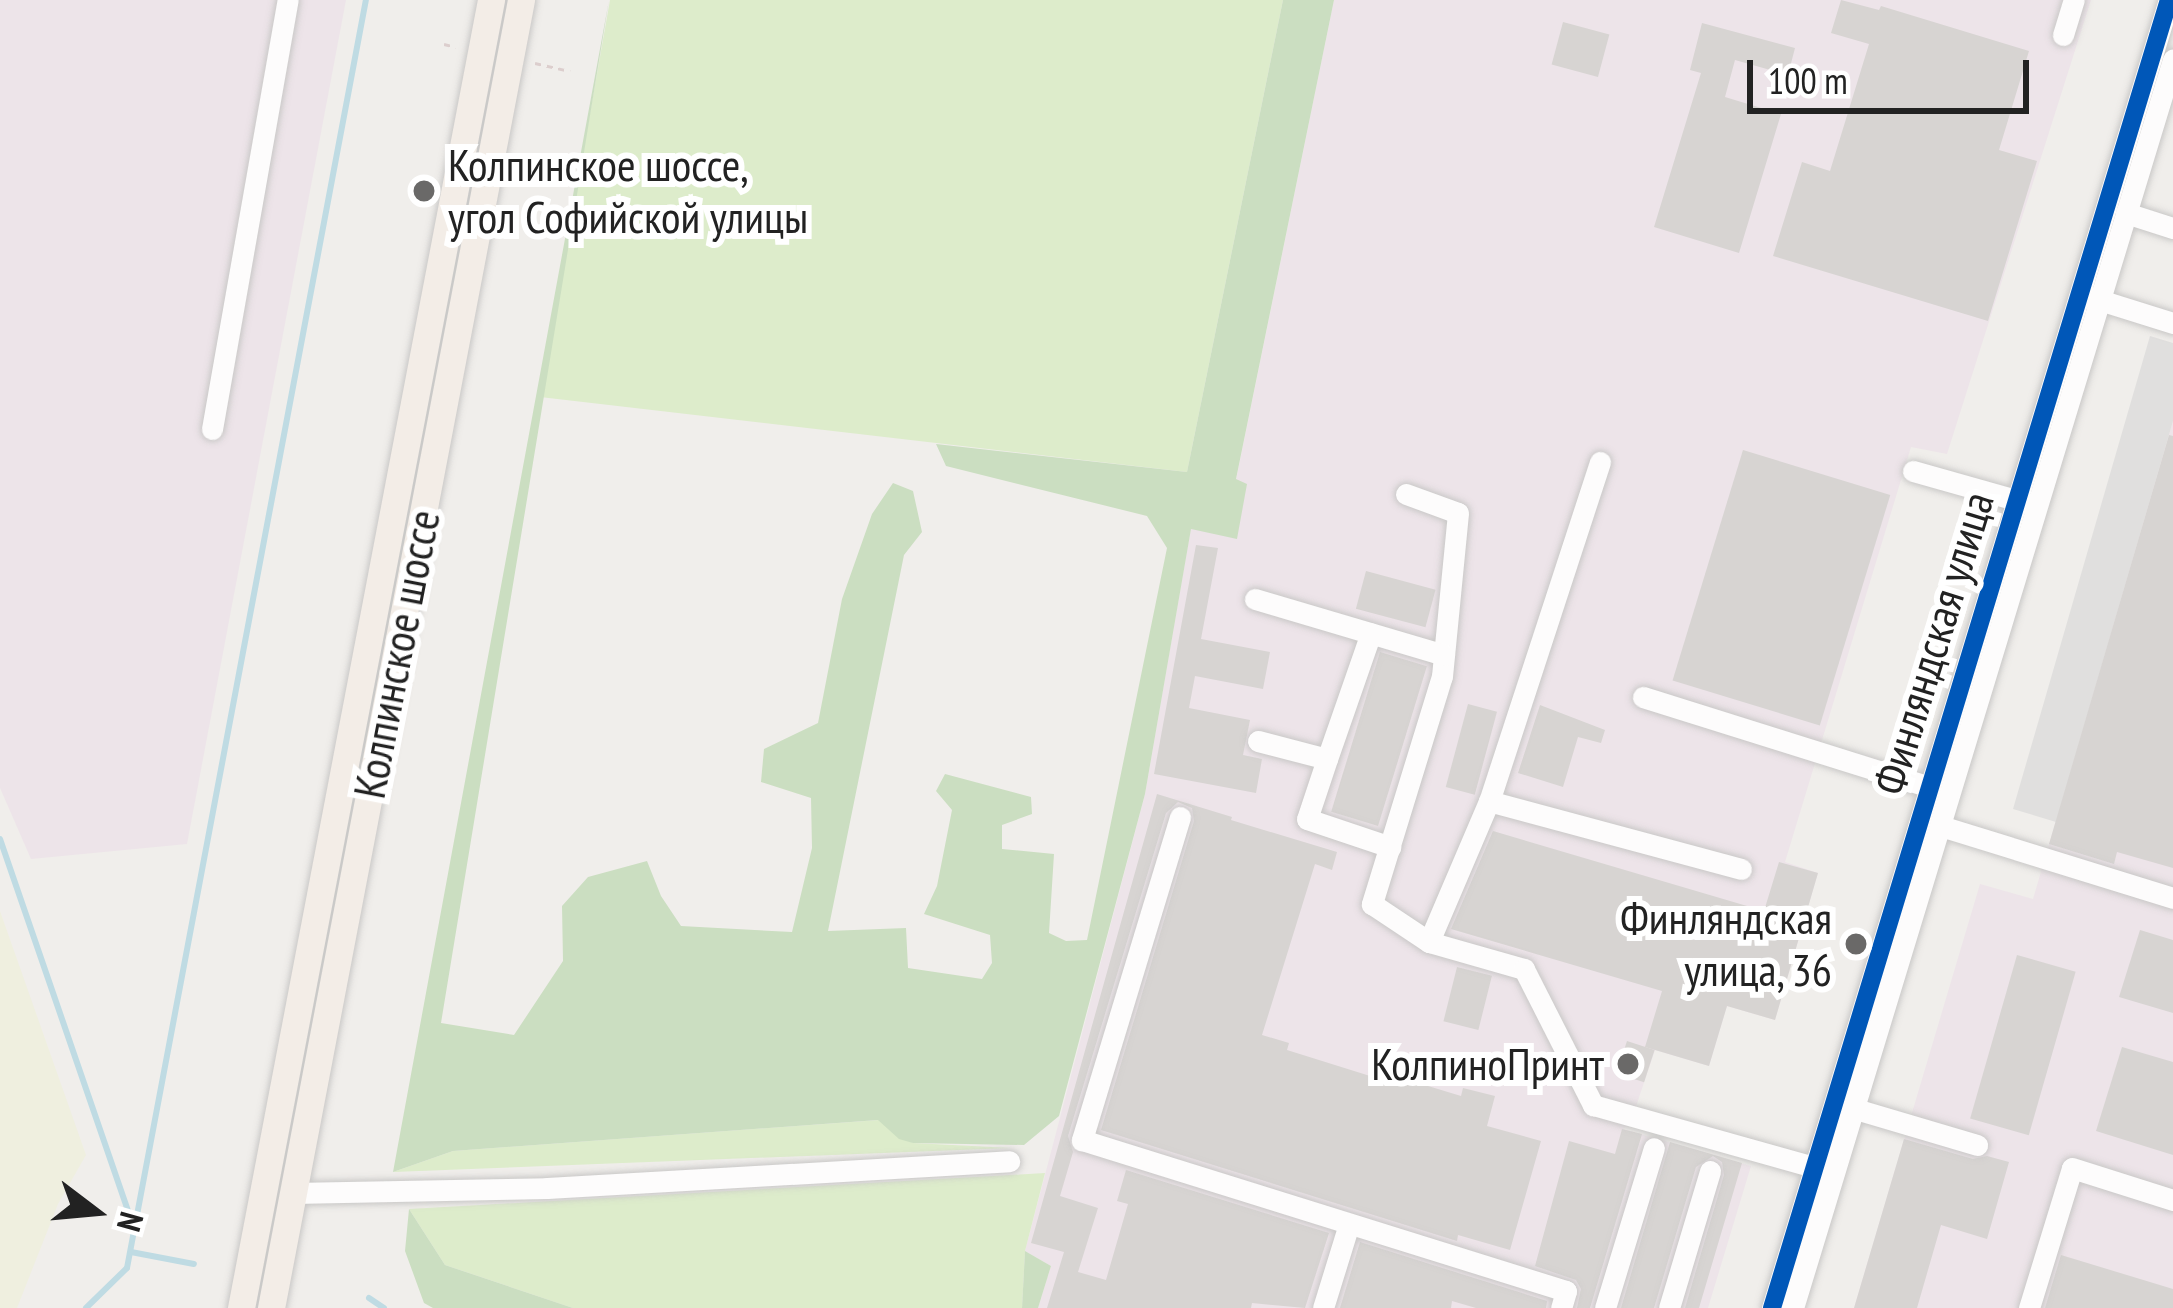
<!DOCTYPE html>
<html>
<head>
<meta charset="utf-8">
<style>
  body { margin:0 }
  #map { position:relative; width:2173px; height:1308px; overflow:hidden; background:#f0eeeb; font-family:"PT Sans Narrow",sans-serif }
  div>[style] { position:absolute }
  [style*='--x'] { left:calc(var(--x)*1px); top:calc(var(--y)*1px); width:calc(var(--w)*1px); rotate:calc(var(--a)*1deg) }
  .industrial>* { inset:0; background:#ede4e9 }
  .farmland>* { inset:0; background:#efefdf }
  .grass>* { inset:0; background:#ddeccb }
  .forest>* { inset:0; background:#cbdec1 }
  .parking>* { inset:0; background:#e0dfde }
  .stream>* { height:6px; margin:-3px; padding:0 3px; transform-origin:3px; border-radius:3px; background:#bfdbe3 }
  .building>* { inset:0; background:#d7d4d2; transform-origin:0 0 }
  .path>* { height:3px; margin-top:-1.5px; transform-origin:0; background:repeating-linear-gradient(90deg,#dccecd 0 6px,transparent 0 12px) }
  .roads { filter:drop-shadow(0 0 3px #c9c8c7) drop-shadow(0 0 3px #c9c8c7) }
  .minor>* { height:21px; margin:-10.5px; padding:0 10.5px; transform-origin:10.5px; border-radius:10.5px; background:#fdfcfc }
  .major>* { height:27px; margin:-13.5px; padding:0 13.5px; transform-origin:13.5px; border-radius:13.5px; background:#f3ede7 }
  .cycleway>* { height:18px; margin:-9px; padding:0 9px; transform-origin:9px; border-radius:9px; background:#0057b8 }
  .dots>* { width:33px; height:33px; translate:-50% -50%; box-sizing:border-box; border:6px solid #fff; border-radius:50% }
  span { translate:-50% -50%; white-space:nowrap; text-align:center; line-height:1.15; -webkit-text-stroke:12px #fff; paint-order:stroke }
  .poi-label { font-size:45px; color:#222 }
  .left { translate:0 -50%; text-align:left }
  .right { translate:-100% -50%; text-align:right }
  .street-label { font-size:45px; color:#222 }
  .north { position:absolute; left:36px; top:1152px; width:120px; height:120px; -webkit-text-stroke:9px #fff; paint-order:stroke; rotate:106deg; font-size:33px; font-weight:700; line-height:48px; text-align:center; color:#222 }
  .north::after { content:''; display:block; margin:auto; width:42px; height:54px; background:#222; clip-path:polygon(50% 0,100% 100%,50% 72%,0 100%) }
  .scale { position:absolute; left:1747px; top:60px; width:282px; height:54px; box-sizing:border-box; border:6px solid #222; border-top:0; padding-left:15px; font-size:36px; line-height:42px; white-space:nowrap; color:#222; -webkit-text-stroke:9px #fff; paint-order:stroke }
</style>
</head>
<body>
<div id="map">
  <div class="industrial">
    <div style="clip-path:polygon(0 0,346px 0,187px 844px,31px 859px,0 788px)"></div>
    <div style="clip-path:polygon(1334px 0,2091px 0,1947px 454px,1911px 447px,1785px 862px,1818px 873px,1775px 1020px,1727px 1006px,1709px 1066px,1655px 1050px,1630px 1124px,1623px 1129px,1751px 1166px,1708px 1308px,1038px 1308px,1051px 1266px,1025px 1251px,1145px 794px,1191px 528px,1237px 538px,1236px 480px)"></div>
    <div style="clip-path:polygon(2173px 421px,2173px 1308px,1854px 1308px,1980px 884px,2033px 899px)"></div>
  </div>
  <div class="farmland">
    <div style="clip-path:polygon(0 911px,86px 1155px,58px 1204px,17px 1308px,0 1308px)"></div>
  </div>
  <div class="grass">
    <div style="clip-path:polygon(610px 0,1283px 0,1187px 472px,540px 397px)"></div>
    <div style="clip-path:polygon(879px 1120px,913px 1143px,1011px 1148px,393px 1172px,453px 1151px)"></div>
    <div style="clip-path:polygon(1045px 1173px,1025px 1251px,1022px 1308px,573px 1308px,445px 1265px,409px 1209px)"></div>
  </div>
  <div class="forest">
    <div style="clip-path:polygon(609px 0,441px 1023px,514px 1035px,563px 961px,562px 906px,588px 877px,647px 861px,661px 896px,681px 926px,792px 932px,812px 848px,811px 798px,761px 782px,764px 749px,818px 723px,842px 599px,872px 514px,893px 483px,913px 491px,922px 532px,904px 555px,828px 931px,906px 928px,908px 968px,982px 979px,992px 963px,990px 935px,924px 914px,937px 886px,952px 810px,936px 791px,945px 774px,1031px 797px,1032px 814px,1002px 825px,1002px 849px,1054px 854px,1049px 933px,1066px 941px,1087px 940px,1167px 548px,1147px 516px,946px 466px,936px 444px,1187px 472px,1283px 0,1334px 0,1236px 479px,1247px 484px,1237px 539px,1191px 529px,1145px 794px,1059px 1116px,1024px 1145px,913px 1143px,899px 1139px,878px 1120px,453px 1151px,393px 1172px)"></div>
    <div style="clip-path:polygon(409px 1209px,445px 1265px,573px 1308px,433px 1308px,424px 1303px,405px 1251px)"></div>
    <div style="clip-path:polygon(1025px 1251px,1051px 1266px,1038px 1308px,1022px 1308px)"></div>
  </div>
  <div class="parking">
    <div style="clip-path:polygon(2150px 336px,2173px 343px,2173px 421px,2056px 822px,2013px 809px)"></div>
  </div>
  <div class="stream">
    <div style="--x:0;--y:839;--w:409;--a:71"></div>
    <div style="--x:131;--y:1252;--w:64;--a:10.8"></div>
    <div style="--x:369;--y:1298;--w:18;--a:34"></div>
    <div style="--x:86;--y:1308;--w:57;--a:-44.3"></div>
    <div style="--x:127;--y:1268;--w:1290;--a:-79.33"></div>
  </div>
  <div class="building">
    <div style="clip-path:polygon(1841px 0,1879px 10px,1881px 6px,2029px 51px,1999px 150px,2037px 161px,1988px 321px,1773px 256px,1802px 162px,1830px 171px,1869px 44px,1831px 33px)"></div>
    <div style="left:1563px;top:22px;width:48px;height:44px;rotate:15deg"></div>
    <div style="clip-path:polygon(1702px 23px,1795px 48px,1788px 75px,1735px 60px,1725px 97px,1781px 114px,1739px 253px,1654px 227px,1701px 73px,1690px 70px)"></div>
    <div style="clip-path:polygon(2169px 435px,2173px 436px,2173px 868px,2117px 852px,2114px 864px,2049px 844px)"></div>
    <div style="left:1743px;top:450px;width:154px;height:241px;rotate:17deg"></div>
    <div style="clip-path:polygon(1196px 545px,1218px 548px,1201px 639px,1270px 652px,1263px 689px,1195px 676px,1189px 708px,1250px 720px,1243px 755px,1262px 759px,1256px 793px,1154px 774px)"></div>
    <div style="left:1366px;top:571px;width:72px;height:39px;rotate:15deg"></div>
    <div style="left:1380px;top:652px;width:49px;height:167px;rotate:17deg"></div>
    <div style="left:1468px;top:704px;width:30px;height:86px;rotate:15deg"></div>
    <div style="clip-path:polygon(1540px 705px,1605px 730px,1601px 743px,1578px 737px,1563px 787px,1518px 773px)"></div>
    <div style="clip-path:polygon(1157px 794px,1232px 817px,1231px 820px,1337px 852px,1332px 870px,1315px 864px,1262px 1035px,1289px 1043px,1287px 1050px,1402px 1086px,1405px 1079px,1461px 1096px,1463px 1088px,1495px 1096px,1487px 1126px,1541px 1141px,1510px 1250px,1458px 1235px,1457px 1241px,1101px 1130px,1194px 821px,1192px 808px,1178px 802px,1166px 813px,1068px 1136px,1073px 1152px,1060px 1196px,1098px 1208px,1078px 1272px,1106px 1280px,1128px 1204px,1117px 1201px,1126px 1170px,1329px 1233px,1305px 1308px,1252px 1303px,1251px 1308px,1047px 1308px,1064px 1252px,1031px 1243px)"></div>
    <div style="clip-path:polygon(1493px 831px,1764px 911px,1779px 862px,1818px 873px,1775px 1020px,1727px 1006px,1709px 1066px,1645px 1047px,1662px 991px,1451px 929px)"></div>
    <div style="clip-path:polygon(2140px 930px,2173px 940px,2173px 1013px,2119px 997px)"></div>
    <div style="left:2017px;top:955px;width:61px;height:170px;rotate:16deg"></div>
    <div style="left:1457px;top:967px;width:36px;height:56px;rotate:14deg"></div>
    <div style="left:1627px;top:1041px;width:29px;height:34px;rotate:18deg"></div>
    <div style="clip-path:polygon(2122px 1047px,2173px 1062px,2173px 1155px,2096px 1131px)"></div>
    <div style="clip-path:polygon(1622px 1129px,1642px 1134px,1590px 1308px,1577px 1308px,1581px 1289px,1576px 1280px,1535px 1266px,1569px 1141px,1615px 1154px)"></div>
    <div style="clip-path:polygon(1904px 1139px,1973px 1159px,1987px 1156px,2009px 1162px,1987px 1239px,1941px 1225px,1917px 1308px,1854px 1308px)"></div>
    <div style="clip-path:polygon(1670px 1142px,1742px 1163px,1699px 1308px,1685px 1308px,1724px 1175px,1722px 1162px,1713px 1156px,1696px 1167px,1654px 1308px,1621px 1308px)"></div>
    <div style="clip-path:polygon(1360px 1242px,1547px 1301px,1546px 1308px,1476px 1308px,1452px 1301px,1451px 1308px,1340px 1308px)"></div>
    <div style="clip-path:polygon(2061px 1255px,2173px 1289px,2173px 1308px,2045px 1308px)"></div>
  </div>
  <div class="path">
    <div style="--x:444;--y:44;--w:12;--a:14"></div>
    <div style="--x:535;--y:63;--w:36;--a:13"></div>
  </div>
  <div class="roads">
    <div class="minor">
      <div style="--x:2063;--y:35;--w:37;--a:-73"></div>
      <div style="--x:2126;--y:213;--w:49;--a:17.7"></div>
      <div style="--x:2090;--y:297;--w:87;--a:17.4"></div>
      <div style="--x:212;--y:429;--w:436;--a:-80"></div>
      <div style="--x:1600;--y:462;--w:357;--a:108.1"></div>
      <div style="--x:1489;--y:801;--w:153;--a:113.1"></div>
      <div style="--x:1429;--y:942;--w:99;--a:15.9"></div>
      <div style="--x:1524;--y:969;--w:153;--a:63.1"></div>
      <div style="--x:1593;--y:1105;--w:240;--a:15.7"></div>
      <div style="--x:1913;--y:471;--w:118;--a:15.7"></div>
      <div style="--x:1406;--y:494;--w:55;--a:20.1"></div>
      <div style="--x:1458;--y:513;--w:164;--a:95.6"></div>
      <div style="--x:1442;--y:676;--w:239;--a:107.1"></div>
      <div style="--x:1372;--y:904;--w:69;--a:33.7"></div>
      <div style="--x:1255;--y:599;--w:197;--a:16.5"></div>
      <div style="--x:1643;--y:697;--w:301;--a:17.4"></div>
      <div style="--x:1258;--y:741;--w:71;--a:14.6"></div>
      <div style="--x:1327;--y:759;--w:63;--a:108.4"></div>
      <div style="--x:1307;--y:819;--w:88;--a:18.6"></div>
      <div style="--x:1327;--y:759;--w:133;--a:-70.8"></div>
      <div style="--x:1489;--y:801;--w:261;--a:15.1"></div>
      <div style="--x:1180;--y:817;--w:338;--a:106.9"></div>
      <div style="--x:1082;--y:1140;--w:507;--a:17.33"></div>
      <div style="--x:1566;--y:1291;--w:18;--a:106"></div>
      <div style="--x:1944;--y:827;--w:240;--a:17.2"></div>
      <div style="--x:1842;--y:1105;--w:141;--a:16.5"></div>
      <div style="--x:293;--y:1193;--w:254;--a:-1.1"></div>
      <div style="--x:547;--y:1188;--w:463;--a:-3.3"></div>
      <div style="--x:1323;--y:1308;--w:88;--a:-72.8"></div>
      <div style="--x:1605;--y:1308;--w:167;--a:-73"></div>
      <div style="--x:1669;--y:1308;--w:143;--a:-73.3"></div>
      <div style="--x:1772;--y:1308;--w:1367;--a:-73.12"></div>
      <div style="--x:1793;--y:1308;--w:1305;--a:-73.07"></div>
      <div style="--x:2029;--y:1308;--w:146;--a:-72.9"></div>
      <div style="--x:2072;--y:1168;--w:106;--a:17.6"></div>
    </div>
    <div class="major">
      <div style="--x:241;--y:1308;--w:1332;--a:-79.18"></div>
      <div style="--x:271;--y:1308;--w:1332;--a:-79.18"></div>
    </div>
  </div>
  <div class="cycleway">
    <div style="--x:1772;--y:1308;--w:1367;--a:-73.12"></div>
  </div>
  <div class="dots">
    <div style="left:424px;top:191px;background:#6a6968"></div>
    <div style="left:1856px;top:944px;background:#6a6968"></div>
    <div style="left:1628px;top:1064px;background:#6a6968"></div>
  </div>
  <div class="poi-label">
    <span class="left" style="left:448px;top:191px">Колпинское шоссе,<br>угол Софийской улицы</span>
    <span class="right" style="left:1832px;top:944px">Финляндская<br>улица, 36</span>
    <span class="right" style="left:1604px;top:1064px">КолпиноПринт</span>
  </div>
  <div class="street-label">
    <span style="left:1933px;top:643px;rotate:-73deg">Финляндская улица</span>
    <span style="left:396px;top:654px;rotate:-79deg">Колпинское шоссе</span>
  </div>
  <div class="north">N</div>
  <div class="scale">100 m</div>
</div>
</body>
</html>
